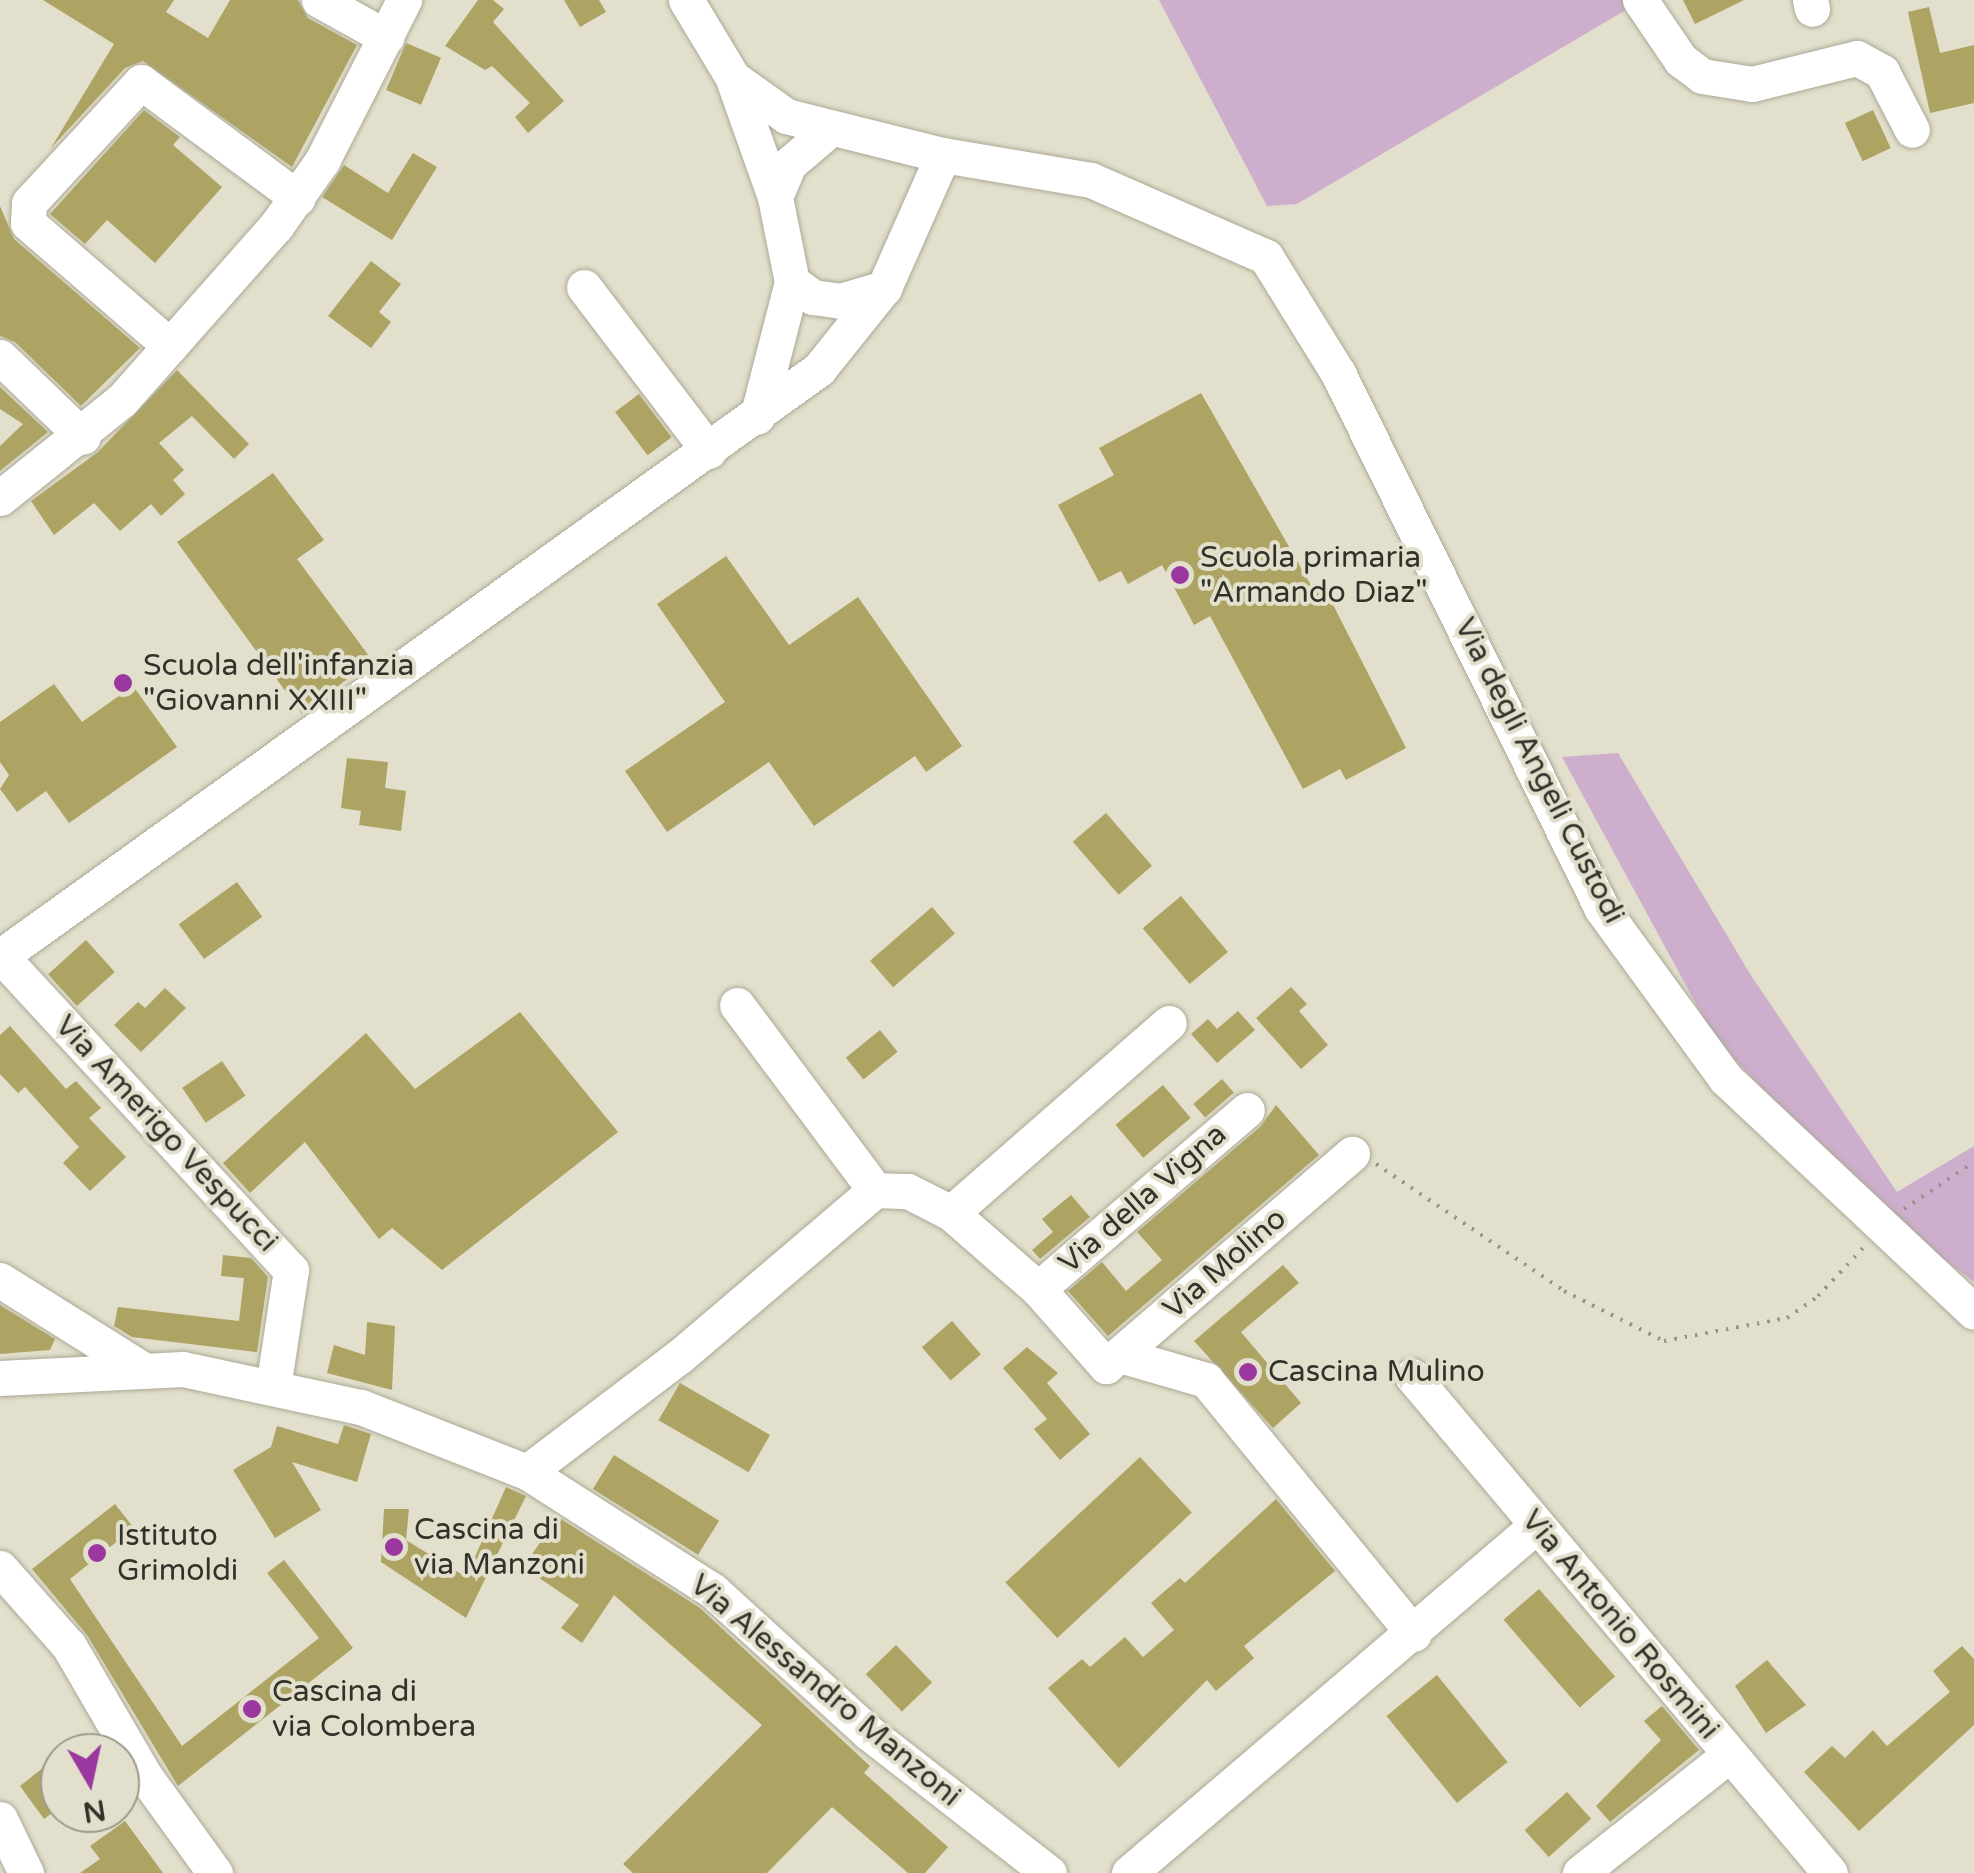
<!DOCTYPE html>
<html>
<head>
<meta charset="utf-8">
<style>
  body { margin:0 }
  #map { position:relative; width:1974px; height:1873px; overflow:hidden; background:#e2dfcc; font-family:"Varela Round",sans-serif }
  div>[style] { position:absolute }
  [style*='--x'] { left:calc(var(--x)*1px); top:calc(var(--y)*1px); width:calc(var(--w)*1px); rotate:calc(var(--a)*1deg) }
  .green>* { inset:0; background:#cdaecc }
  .building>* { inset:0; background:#ada363; transform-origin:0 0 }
  .path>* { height:4px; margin-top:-2px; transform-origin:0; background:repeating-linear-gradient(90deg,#979587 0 2.5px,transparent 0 10.5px) }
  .roads { filter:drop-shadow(0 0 2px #aba996) drop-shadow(0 0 2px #aba996) }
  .minor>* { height:35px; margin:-17.5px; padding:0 17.5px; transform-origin:17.5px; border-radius:17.5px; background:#fff }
  .dots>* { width:28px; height:28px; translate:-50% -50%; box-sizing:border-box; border:5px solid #e2dfcc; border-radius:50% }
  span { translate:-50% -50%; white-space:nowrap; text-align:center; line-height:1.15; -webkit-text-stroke:8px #e2dfcc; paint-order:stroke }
  .poi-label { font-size:30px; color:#33322a }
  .left { translate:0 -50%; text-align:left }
  .street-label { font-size:30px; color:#33322a }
  .north { position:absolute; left:40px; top:1733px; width:100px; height:100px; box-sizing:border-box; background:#e2dfcc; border:2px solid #9c9a8b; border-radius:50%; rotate:171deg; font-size:28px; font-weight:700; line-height:40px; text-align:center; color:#33322a }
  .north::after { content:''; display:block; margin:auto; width:35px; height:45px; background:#9b389f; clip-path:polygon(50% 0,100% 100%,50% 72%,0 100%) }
</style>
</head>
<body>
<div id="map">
  <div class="green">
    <div style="clip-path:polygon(1159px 0,1627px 0,1631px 7px,1297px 204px,1267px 206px)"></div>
    <div style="clip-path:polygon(1618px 753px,1750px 974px,1897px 1192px,1974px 1146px,1974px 1282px,1881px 1212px,1715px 1039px,1562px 757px)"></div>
  </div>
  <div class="building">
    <div style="clip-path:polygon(43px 0,174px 0,166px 12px,208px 38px,230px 0,298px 0,308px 18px,357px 45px,292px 167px,143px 61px,125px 68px,51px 148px,114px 44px)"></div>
    <div style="clip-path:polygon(478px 0,493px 0,504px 9px,493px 22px,564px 101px,528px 133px,515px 117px,530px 103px,492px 66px,485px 70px,445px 46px)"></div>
    <div style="clip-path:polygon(564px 0,599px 0,606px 12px,580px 27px)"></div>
    <div style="clip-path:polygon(1683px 0,1744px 0,1695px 24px)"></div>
    <div style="clip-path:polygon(1929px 7px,1940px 53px,1974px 45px,1974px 103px,1930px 113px,1908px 12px)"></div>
    <div style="left:406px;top:43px;width:38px;height:51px;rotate:23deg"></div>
    <div style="clip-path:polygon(144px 110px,180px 137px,173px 145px,222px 187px,155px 263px,107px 220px,85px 244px,50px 214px)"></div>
    <div style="left:1873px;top:110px;width:42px;height:31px;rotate:65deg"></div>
    <div style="clip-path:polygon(413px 153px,437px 167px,392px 240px,322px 197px,344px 165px,388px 193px)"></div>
    <div style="clip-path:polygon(0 206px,14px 239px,140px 348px,81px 406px,15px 342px,0 336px)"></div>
    <div style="clip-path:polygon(371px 261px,401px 284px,379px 312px,391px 322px,371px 348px,328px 316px)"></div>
    <div style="clip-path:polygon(177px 370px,249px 444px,234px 459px,192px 416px,159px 443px,184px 470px,173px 480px,185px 494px,161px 516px,151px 504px,120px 531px,94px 503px,54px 535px,31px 501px,98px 452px)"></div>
    <div style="clip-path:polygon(0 387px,48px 432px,0 471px,0 446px,23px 424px,0 409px)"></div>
    <div style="clip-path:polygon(1201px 393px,1312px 587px,1321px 581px,1406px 748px,1346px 780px,1340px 769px,1303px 789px,1210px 616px,1194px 625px,1162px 565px,1128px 584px,1121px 571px,1099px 582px,1058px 505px,1114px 475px,1099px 448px)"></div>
    <div style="left:639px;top:394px;width:54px;height:30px;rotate:53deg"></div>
    <div style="clip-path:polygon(273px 473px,324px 540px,297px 559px,372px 660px,302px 714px,177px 542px)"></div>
    <div style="clip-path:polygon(726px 556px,789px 645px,858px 597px,962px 746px,926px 772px,915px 756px,814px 826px,769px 762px,667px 832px,625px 771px,725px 702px,657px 604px)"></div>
    <div style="clip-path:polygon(54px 684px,82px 722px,133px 686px,177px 747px,69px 823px,46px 791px,17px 812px,0 789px,9px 775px,0 762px,0 722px)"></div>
    <div style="clip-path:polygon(347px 758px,388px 762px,385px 788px,406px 791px,401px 831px,359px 825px,361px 811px,341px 808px)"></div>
    <div style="left:1106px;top:813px;width:70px;height:44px;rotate:49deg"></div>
    <div style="left:237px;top:882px;width:43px;height:72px;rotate:54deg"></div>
    <div style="left:1181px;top:896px;width:73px;height:50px;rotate:50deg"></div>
    <div style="left:932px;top:907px;width:35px;height:82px;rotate:49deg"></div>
    <div style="left:86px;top:940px;width:43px;height:51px;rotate:48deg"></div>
    <div style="clip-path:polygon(1291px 987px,1307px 1004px,1299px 1011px,1328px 1045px,1301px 1069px,1256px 1018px)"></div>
    <div style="clip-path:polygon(165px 988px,186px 1008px,141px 1052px,114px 1025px,138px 1002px,145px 1008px)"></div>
    <div style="clip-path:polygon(1238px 1011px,1255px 1030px,1217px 1063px,1191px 1034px,1208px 1019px,1217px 1029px)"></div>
    <div style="clip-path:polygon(520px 1012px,618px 1132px,442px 1270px,392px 1228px,379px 1239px,305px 1142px,250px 1193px,223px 1163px,366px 1033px,415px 1089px)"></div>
    <div style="clip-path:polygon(10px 1026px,66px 1089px,76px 1081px,101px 1108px,89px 1118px,126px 1157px,90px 1191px,63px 1163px,79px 1147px,25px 1087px,18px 1093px,0 1074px,0 1035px)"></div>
    <div style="left:880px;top:1030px;width:28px;height:44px;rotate:51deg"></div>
    <div style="left:222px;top:1061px;width:42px;height:48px;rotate:56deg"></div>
    <div style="left:1222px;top:1079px;width:18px;height:38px;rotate:49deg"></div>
    <div style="left:1163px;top:1085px;width:43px;height:62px;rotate:50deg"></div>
    <div style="clip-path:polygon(1276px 1105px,1319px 1155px,1108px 1336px,1068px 1291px,1102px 1262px,1126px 1291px,1162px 1260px,1137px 1232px,1261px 1126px)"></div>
    <div style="clip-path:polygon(1071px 1195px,1090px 1217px,1040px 1259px,1032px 1250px,1053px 1232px,1042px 1219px)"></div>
    <div style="clip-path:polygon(223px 1255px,251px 1258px,268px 1277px,257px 1352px,132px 1337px,114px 1326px,118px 1307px,239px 1321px,244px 1278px,221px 1276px)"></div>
    <div style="clip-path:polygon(1283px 1265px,1299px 1283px,1241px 1332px,1301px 1403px,1273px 1428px,1194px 1341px)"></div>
    <div style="clip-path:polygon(0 1305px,55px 1339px,50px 1350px,0 1354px)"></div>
    <div style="left:952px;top:1321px;width:44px;height:40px;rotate:49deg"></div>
    <div style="clip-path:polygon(367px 1322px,395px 1326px,392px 1390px,327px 1373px,334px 1345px,365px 1355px)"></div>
    <div style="clip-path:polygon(1027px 1347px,1058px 1373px,1047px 1383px,1090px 1434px,1060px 1460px,1034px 1429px,1047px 1419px,1003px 1368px)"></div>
    <div style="left:680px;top:1383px;width:104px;height:43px;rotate:30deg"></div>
    <div style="clip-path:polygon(344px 1425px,371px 1434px,357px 1482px,292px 1462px,321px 1510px,275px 1538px,233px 1470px,271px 1447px,277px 1426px,338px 1444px)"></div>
    <div style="left:614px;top:1455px;width:124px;height:40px;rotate:32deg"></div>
    <div style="left:1140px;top:1457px;width:76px;height:184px;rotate:47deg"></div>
    <div style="clip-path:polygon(506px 1487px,526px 1496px,466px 1618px,381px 1562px,384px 1509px,409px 1509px,406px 1540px,466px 1577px)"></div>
    <div style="clip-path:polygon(1276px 1499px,1335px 1571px,1244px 1646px,1254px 1658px,1216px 1691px,1207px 1680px,1119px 1768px,1048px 1688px,1082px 1659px,1090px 1667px,1125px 1637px,1143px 1657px,1174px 1630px,1151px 1603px,1180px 1578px,1185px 1583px)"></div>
    <div style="clip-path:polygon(115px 1504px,134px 1528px,70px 1579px,182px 1746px,319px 1638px,267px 1573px,284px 1560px,353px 1648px,178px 1786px,87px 1635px,32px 1569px)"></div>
    <div style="clip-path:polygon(558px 1517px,700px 1608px,870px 1766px,864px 1773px,948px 1847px,925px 1873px,908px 1873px,832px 1807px,767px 1873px,633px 1873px,623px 1864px,762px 1725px,614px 1595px,582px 1643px,561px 1628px,579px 1605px,523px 1567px)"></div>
    <div style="left:1539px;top:1589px;width:116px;height:47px;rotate:49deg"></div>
    <div style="left:896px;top:1645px;width:52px;height:42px;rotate:46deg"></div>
    <div style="clip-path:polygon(1962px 1646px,1974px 1659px,1974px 1725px,1859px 1831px,1804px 1772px,1832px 1746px,1845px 1758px,1873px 1730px,1887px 1746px,1950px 1692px,1933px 1671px)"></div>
    <div style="clip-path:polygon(1767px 1660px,1806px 1705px,1766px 1733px,1735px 1686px)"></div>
    <div style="left:1437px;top:1675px;width:112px;height:65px;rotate:51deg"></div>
    <div style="clip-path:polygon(1662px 1706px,1699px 1750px,1610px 1822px,1596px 1806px,1661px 1740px,1644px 1721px)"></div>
    <div style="clip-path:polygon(44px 1767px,60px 1788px,60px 1807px,44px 1819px,20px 1786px)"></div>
    <div style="left:1567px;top:1792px;width:36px;height:57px;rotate:48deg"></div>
    <div style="clip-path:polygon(125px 1821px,163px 1873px,80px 1873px,100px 1859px,90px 1846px)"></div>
  </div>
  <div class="path">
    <div style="--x:1376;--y:1164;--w:227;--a:34"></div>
    <div style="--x:1564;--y:1291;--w:112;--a:26.6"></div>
    <div style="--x:1664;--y:1341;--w:125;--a:-10.6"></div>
    <div style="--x:1787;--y:1318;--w:38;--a:-35"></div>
    <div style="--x:1818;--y:1296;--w:67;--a:-46.8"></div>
    <div style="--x:1904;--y:1209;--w:84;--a:-33.9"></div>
  </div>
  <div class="roads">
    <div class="minor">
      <div style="--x:319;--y:0;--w:77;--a:28.9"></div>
      <div style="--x:686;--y:0;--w:91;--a:58.9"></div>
      <div style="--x:733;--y:78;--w:65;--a:35.6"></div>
      <div style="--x:786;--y:116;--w:162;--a:14"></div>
      <div style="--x:943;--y:155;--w:150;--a:9.6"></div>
      <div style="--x:1091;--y:180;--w:191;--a:23.7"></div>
      <div style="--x:1266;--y:257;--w:137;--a:58.2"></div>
      <div style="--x:1338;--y:373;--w:597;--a:63.78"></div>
      <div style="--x:1602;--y:909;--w:210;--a:53.9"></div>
      <div style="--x:1726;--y:1079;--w:340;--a:43.2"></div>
      <div style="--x:1640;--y:0;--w:73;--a:55.7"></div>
      <div style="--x:1681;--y:60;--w:26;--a:37"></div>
      <div style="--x:1702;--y:76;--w:51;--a:9.1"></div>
      <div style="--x:1752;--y:84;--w:108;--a:-13.9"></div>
      <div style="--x:1857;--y:58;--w:29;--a:29"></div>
      <div style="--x:1882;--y:72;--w:65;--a:62.7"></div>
      <div style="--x:1810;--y:0;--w:9;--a:77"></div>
      <div style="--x:734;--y:82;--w:122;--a:70.4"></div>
      <div style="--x:775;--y:197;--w:87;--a:78.7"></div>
      <div style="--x:792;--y:282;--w:139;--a:104.5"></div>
      <div style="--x:775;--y:197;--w:36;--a:-67"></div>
      <div style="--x:789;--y:164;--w:52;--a:-40.4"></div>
      <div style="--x:792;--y:282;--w:26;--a:36"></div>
      <div style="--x:813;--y:297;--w:27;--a:8"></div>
      <div style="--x:840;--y:301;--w:46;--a:-16.5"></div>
      <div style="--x:584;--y:287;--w:206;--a:52.7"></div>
      <div style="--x:170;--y:346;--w:188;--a:-139.1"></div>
      <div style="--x:28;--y:223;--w:20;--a:-87"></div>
      <div style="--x:29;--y:203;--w:165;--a:-47.2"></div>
      <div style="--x:141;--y:82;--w:195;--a:36.5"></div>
      <div style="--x:0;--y:357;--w:115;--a:43.9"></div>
      <div style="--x:0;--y:498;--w:156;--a:-38.8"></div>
      <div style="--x:122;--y:400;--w:232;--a:-48.5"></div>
      <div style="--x:276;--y:226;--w:80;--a:-54.7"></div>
      <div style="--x:322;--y:161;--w:181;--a:-63"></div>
      <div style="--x:0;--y:955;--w:429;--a:47.3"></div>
      <div style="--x:291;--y:1270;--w:119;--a:98.7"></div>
      <div style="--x:1;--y:956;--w:1007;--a:-35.66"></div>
      <div style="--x:819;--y:369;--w:104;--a:-51.3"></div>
      <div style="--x:884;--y:288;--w:145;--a:-66.1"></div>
      <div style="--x:737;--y:1005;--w:231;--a:53.3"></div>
      <div style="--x:951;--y:1213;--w:289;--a:-41.1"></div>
      <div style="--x:0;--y:1280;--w:171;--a:32.1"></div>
      <div style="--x:1038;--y:1289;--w:275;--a:-40.6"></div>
      <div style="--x:1120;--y:1355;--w:90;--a:16.2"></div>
      <div style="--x:1206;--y:1380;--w:328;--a:50.7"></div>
      <div style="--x:1412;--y:1376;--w:649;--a:49.93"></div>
      <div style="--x:0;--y:1378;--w:183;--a:-2.8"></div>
      <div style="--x:183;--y:1369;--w:182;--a:12.1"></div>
      <div style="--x:361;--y:1407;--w:178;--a:21.4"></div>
      <div style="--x:527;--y:1472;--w:221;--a:32.6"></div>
      <div style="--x:713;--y:1591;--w:211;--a:42.3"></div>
      <div style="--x:869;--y:1733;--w:228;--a:37.9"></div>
      <div style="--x:527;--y:1472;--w:192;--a:-37.2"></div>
      <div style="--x:680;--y:1356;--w:256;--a:-40.4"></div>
      <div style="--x:875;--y:1190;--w:33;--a:2"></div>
      <div style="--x:908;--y:1191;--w:48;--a:27.1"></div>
      <div style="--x:951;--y:1213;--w:116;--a:41.1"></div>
      <div style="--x:1038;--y:1289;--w:103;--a:48.6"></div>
      <div style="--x:1106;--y:1366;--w:325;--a:-40.8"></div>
      <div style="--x:0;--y:1568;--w:104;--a:48.5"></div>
      <div style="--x:69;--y:1646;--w:149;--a:59.8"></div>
      <div style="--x:144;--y:1775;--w:121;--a:54.1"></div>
      <div style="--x:0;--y:1819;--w:60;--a:64.3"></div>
      <div style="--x:1129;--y:1873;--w:536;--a:-40.46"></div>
      <div style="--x:1580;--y:1873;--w:190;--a:-38.4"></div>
    </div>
  </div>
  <div class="dots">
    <div style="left:1180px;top:575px;background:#9b389f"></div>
    <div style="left:123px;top:683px;background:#9b389f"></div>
    <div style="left:1248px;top:1372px;background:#9b389f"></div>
    <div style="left:394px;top:1547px;background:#9b389f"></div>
    <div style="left:97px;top:1553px;background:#9b389f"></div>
    <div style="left:252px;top:1709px;background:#9b389f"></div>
  </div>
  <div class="poi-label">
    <span class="left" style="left:1200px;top:575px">Scuola primaria<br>"Armando Diaz"</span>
    <span class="left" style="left:143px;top:683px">Scuola dell'infanzia<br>"Giovanni XXIII"</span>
    <span class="left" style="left:1268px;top:1372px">Cascina Mulino</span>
    <span class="left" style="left:414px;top:1547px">Cascina di<br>via Manzoni</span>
    <span class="left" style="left:117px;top:1553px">Istituto<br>Grimoldi</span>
    <span class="left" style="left:272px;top:1709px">Cascina di<br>via Colombera</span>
  </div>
  <div class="street-label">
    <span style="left:1539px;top:771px;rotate:63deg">Via degli Angeli Custodi</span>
    <span style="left:166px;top:1134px;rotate:47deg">Via Amerigo Vespucci</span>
    <span style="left:1143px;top:1199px;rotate:-41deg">Via della Vigna</span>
    <span style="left:1225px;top:1264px;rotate:-41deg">Via Molino</span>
    <span style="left:1620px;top:1625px;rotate:50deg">Via Antonio Rosmini</span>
    <span style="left:825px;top:1691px;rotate:40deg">Via Alessandro Manzoni</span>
  </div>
  <div class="north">N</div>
</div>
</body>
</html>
